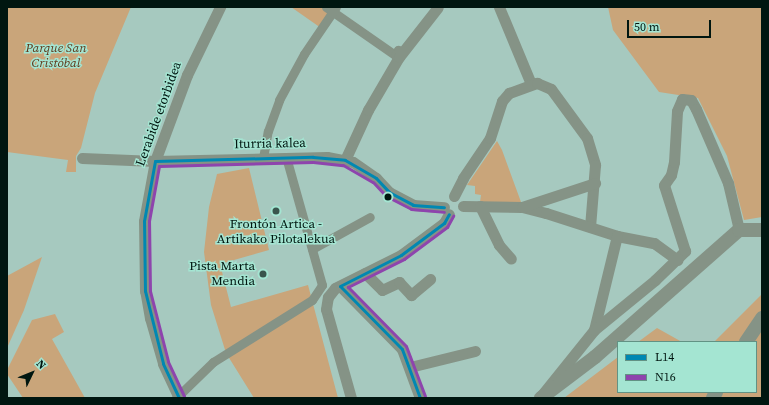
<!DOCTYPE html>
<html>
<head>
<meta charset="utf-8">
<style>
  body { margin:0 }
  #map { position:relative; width:769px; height:405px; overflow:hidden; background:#a6c9bf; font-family:"Source Serif 4",serif }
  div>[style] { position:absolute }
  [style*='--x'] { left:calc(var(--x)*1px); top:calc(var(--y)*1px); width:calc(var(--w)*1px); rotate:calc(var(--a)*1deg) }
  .green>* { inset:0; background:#c9a57a }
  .pedestrian>* { height:9px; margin:-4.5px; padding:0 4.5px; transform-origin:4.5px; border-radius:4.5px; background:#859386 }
  .minor>* { height:11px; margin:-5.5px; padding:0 5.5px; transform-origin:5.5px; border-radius:5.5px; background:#859386 }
  .tertiary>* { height:14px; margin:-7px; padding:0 7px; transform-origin:7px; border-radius:7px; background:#859386 }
  .bus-1>* { height:3px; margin:-1.5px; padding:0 1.5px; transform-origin:1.5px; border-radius:1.5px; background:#0088b2 }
  .bus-2>* { height:3px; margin:-1.5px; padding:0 1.5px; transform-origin:1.5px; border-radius:1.5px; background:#8e44ad }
  .dots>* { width:11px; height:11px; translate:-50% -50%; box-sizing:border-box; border:2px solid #a4e5d2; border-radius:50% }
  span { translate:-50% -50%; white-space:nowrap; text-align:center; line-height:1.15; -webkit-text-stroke:3px #a4e5d2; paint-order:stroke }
  .park-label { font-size:13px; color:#5f3719; font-style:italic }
  .street-label { font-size:13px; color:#001610 }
  .poi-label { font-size:13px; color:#001610 }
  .right { translate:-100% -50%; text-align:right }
  .frame { position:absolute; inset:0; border:8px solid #001610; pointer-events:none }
  .legend { position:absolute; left:617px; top:341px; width:140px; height:52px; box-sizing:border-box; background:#a4e5d2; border:1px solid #629284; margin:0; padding:5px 7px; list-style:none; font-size:12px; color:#001610 }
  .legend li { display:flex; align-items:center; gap:8px; height:20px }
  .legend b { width:20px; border:1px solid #629284 }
  .north { position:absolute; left:12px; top:353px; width:40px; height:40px; -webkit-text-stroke:3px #a4e5d2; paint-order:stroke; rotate:47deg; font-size:11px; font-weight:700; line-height:16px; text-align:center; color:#001610 }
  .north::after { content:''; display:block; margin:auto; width:14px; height:18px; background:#001610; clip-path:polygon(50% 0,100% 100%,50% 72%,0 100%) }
  .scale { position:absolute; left:627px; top:20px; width:84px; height:18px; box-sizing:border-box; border:2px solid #001610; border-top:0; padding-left:5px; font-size:12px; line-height:14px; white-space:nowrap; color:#001610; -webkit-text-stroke:3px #a4e5d2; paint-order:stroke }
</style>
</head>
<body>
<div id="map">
  <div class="green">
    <div style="clip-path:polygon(7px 7px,131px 7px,95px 93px,81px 148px,76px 156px,76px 172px,66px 172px,68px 160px,7px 152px)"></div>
    <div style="clip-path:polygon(291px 7px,336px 7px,321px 28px)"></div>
    <div style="clip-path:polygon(608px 7px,762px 7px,762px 217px,744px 220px,727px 156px,698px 98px,659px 92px,613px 30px)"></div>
    <div style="clip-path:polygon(497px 141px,502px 150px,521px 202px,480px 202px,481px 195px,475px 194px,475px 186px,467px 185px)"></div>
    <div style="clip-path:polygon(249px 168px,269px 250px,220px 264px,231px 307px,308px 285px,338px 398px,254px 398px,226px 353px,211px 305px,204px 252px,209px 207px,217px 174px)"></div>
    <div style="clip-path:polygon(42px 257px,24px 310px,7px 348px,7px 276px)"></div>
    <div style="clip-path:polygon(762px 294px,762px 398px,564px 398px,618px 357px,618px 392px,756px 392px,756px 342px,714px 342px)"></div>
    <div style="clip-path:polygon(55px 314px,64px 332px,52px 339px,85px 398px,23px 398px,7px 374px,7px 370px,32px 320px)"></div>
    <div style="clip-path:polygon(657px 328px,682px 342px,638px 342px)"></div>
  </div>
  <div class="pedestrian">
    <div style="--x:326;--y:7;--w:84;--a:34.8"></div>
    <div style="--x:395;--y:55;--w:6;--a:-59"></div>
    <div style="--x:398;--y:50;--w:5;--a:37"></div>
    <div style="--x:263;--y:158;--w:27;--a:-80"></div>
    <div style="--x:268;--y:131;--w:33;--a:-70"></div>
    <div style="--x:279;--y:100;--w:52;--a:-61.5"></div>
    <div style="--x:304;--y:54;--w:57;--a:-55.8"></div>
    <div style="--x:312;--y:249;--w:66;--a:-28.9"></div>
    <div style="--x:176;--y:398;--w:52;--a:-44.2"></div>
    <div style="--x:213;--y:362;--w:117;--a:-32.1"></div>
    <div style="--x:312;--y:300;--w:18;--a:-56"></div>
    <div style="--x:322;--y:285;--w:133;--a:-105.7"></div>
  </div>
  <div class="minor">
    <div style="--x:499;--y:7;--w:83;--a:67.4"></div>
    <div style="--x:82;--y:158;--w:73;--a:2.4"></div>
    <div style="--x:155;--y:161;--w:172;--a:-1.3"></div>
    <div style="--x:327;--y:157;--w:26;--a:11"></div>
    <div style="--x:353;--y:162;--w:28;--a:35"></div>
    <div style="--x:376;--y:178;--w:19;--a:47"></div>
    <div style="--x:389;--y:192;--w:27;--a:28"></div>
    <div style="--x:413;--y:205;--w:31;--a:4"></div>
    <div style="--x:345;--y:160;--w:55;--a:-65.3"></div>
    <div style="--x:368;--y:110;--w:61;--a:-59.7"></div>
    <div style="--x:399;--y:57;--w:63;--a:-52"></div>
    <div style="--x:454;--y:196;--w:20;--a:-63"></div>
    <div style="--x:463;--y:178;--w:48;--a:-56"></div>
    <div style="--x:490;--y:138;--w:39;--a:-72"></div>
    <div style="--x:502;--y:101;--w:11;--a:-49"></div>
    <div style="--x:509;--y:93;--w:30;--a:-20"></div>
    <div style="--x:537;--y:83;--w:15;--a:23"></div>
    <div style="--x:551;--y:89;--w:61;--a:53.7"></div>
    <div style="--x:587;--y:138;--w:28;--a:73"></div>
    <div style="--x:595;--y:165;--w:62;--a:94.6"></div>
    <div style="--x:463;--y:206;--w:59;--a:1"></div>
    <div style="--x:522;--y:207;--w:25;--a:14"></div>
    <div style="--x:546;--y:213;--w:75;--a:17.9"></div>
    <div style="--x:617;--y:236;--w:38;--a:11"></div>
    <div style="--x:654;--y:243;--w:29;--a:36"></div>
    <div style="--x:480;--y:206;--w:43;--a:64"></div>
    <div style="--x:499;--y:245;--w:18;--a:49"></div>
    <div style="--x:522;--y:207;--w:77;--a:-18.2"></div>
    <div style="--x:365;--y:273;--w:24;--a:45"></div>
    <div style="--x:382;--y:290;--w:19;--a:-25"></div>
    <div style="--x:399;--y:282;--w:18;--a:47"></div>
    <div style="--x:411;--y:295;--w:25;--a:-40"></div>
    <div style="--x:340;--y:286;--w:88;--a:45.5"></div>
    <div style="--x:402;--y:349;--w:52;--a:69.8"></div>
    <div style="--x:594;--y:330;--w:97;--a:-76.3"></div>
    <div style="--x:410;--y:367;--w:67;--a:-13.8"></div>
    <div style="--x:541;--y:396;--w:85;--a:-51.2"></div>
    <div style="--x:594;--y:330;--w:79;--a:-39.3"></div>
    <div style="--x:655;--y:280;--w:42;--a:-44"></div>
    <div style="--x:685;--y:251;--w:69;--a:-107.7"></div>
    <div style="--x:664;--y:185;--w:12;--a:-55"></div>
    <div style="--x:671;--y:175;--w:13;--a:-77"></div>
    <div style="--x:674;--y:162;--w:51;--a:-86.6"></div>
    <div style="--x:677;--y:111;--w:13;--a:-67"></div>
    <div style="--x:682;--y:99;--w:9;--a:6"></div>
    <div style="--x:691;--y:100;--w:10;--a:61"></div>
    <div style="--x:696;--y:109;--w:81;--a:66.6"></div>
    <div style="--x:728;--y:183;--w:48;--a:76.8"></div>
    <div style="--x:179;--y:398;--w:38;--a:-115"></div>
    <div style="--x:163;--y:363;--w:47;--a:-106.1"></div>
    <div style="--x:150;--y:318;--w:27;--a:-100"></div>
    <div style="--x:145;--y:291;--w:70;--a:-90.8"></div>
    <div style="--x:144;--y:221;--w:61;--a:-79.6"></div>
    <div style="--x:155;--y:161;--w:92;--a:-69.6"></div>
    <div style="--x:187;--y:75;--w:76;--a:-64.1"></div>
    <div style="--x:351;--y:398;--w:92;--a:-105.7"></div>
    <div style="--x:326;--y:309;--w:12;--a:-81"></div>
    <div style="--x:328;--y:297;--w:11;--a:-52"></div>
    <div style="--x:335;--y:288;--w:74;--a:-26.6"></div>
    <div style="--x:401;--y:255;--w:54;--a:-36.7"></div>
    <div style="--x:444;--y:223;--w:10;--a:-61"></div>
  </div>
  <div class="tertiary">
    <div style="--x:746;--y:342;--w:29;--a:-56"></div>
    <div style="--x:541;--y:398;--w:68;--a:-37.2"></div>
    <div style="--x:595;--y:357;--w:192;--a:-41.4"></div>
    <div style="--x:739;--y:230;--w:23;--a:0"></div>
    <div style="--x:713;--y:398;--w:7;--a:-63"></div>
  </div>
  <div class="bus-1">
    <div style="--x:179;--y:398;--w:38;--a:-115"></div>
    <div style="--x:163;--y:363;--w:74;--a:-104"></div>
    <div style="--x:145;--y:291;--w:70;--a:-90.8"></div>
    <div style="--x:144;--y:221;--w:61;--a:-79.6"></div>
    <div style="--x:155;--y:161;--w:158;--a:-1.5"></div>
    <div style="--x:313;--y:157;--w:32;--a:5"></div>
    <div style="--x:345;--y:160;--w:36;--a:30"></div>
    <div style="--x:376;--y:178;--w:19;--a:47"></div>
    <div style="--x:389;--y:192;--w:27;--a:28"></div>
    <div style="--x:413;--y:205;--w:31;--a:4"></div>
    <div style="--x:420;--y:398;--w:52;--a:-110.2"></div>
    <div style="--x:402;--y:349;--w:88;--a:-134.5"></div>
    <div style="--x:340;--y:286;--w:68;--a:-26.9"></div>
    <div style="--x:401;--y:255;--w:54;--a:-36.7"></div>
    <div style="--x:444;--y:223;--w:10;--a:-61"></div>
  </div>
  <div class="bus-2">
    <div style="--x:184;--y:396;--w:38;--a:-115"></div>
    <div style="--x:168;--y:361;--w:72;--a:-104.4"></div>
    <div style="--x:150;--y:291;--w:70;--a:-90.8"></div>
    <div style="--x:149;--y:221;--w:56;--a:-79.7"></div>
    <div style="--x:159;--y:166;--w:154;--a:-1.5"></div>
    <div style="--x:313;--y:162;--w:30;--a:6"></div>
    <div style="--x:343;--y:165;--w:34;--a:30"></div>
    <div style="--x:373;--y:182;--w:19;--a:47"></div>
    <div style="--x:386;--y:196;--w:28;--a:27"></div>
    <div style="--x:411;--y:209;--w:33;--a:5"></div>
    <div style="--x:425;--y:396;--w:53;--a:-110.8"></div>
    <div style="--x:406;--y:346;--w:83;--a:-134.5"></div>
    <div style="--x:348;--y:287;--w:63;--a:-26.6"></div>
    <div style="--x:404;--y:259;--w:54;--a:-36.7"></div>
    <div style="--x:447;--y:227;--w:13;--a:-61"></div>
  </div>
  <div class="dots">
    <div style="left:388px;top:197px;background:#001610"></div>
    <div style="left:276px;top:211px;background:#3a554d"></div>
    <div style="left:263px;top:274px;background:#3a554d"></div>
  </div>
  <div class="park-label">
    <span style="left:56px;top:56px">Parque San<br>Cristóbal</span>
  </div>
  <div class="street-label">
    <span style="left:159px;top:114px;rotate:-70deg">Lerabide etorbidea</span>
    <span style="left:270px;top:144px;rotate:-1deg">Iturria kalea</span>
  </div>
  <div class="poi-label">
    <span style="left:276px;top:232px">Frontón Artica -<br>Artikako Pilotalekua</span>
    <span class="right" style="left:255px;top:274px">Pista Marta<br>Mendia</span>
  </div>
  <div class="frame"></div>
  <ul class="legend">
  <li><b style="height:5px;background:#0088b2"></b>L14</li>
  <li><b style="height:5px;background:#8e44ad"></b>N16</li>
  </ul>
  <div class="north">N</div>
  <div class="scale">50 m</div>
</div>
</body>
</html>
